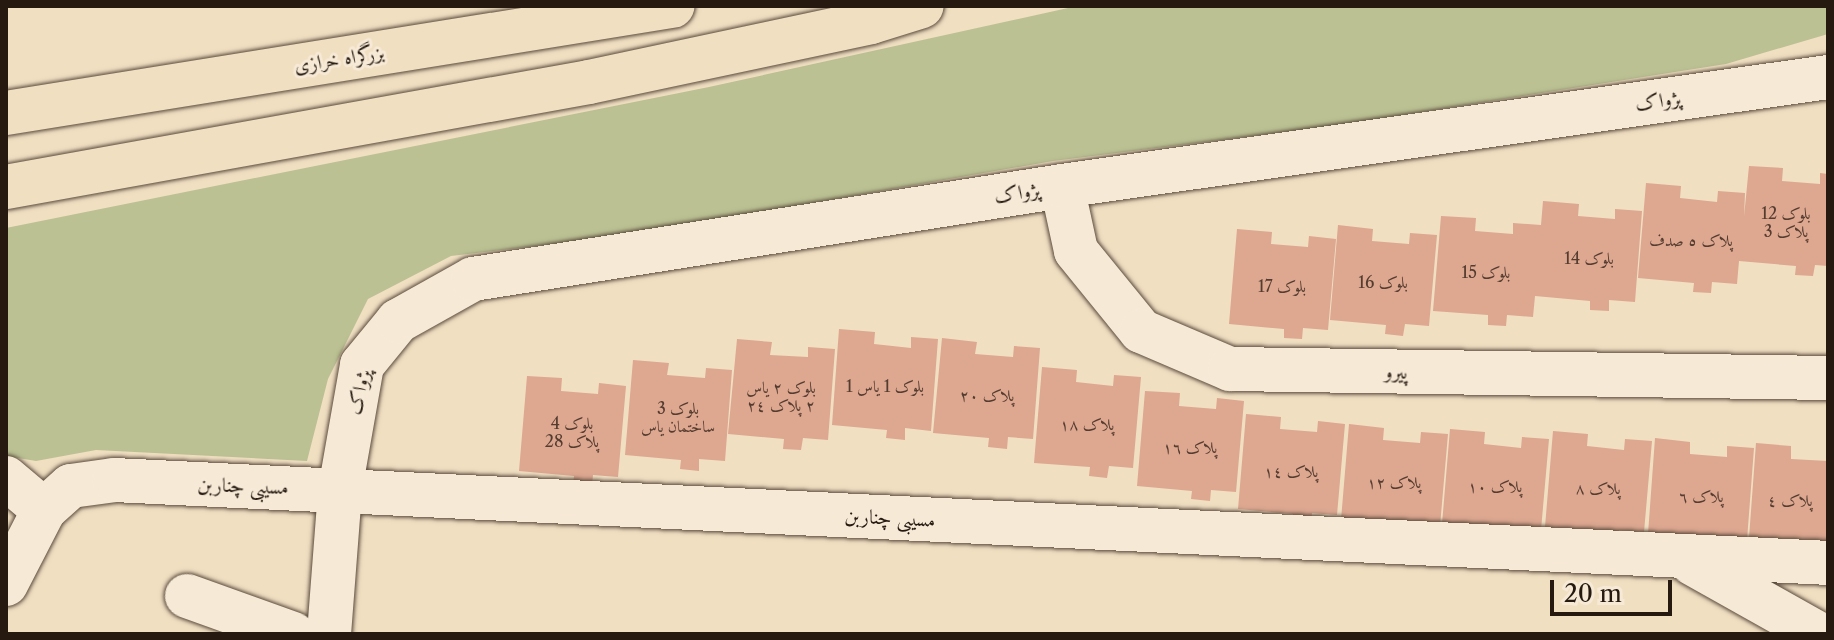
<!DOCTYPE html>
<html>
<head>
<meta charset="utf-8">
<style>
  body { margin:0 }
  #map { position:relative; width:1834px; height:640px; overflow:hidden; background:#f1dfc2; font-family:"Libre Caslon Text",Amiri,serif }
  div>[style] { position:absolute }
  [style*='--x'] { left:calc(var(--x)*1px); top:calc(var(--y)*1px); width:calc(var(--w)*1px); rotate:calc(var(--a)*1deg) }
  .green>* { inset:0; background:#bbc193 }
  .building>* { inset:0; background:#dda790 }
  .roads { filter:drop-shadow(0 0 2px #594a3c) drop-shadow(0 0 2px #594a3c) }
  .minor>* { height:44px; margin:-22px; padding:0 22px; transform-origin:22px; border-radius:22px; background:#f6ead7 }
  .highway>* { height:44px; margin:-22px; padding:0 22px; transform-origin:22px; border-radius:22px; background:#f1dfc2 }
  span { translate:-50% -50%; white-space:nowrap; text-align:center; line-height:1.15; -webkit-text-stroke:6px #f6ead7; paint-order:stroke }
  .number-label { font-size:16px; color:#543c30 }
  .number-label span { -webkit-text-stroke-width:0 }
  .street-label { font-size:20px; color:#261910 }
  .frame { position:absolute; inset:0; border:8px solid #261910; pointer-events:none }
  .scale { position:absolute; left:1550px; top:580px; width:122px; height:36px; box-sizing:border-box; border:4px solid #261910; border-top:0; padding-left:10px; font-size:24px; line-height:28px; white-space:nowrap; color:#261910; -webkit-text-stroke:6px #f6ead7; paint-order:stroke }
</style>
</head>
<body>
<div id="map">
  <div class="green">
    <div style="clip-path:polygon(1077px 6px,1828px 6px,1828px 34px,1726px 64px,1339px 125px,1053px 161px,628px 235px,451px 256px,368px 299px,328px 379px,307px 461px,96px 450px,36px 461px,6px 456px,6px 228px,709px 87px)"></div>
  </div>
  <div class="building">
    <div style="clip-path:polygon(1749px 166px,1783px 168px,1782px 181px,1820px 184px,1820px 173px,1828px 174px,1828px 266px,1815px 265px,1813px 276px,1795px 275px,1796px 266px,1739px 261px,1737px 284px,1712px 282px,1711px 293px,1693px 292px,1694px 283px,1638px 278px,1646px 183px,1681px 186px,1680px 198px,1717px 202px,1718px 191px,1745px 193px,1744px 217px)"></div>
    <div style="clip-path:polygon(1543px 201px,1579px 204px,1578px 216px,1615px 219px,1615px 209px,1642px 211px,1635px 302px,1609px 300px,1609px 311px,1590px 310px,1590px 301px,1535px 296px,1533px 317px,1507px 315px,1506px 326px,1488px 325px,1488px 315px,1433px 311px,1441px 216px,1476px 218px,1475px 231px,1513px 234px,1513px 223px,1541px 225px)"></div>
    <div style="clip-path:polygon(1338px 225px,1373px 229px,1372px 241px,1409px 244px,1410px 233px,1437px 235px,1429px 326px,1405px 324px,1403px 336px,1385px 334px,1386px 325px,1330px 320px)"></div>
    <div style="clip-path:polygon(1237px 229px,1272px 232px,1271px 244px,1308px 247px,1309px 236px,1336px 239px,1328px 330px,1303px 328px,1302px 339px,1284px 338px,1284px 329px,1229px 324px)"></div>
    <div style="clip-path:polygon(839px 329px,875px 332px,874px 344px,911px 348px,911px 337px,938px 339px,931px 431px,905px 428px,905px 440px,886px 438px,887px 430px,832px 425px)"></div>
    <div style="clip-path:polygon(942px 338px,977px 342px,975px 354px,1013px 357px,1014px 346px,1040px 348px,1033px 439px,1008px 437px,1007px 449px,988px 447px,989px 438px,933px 433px)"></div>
    <div style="clip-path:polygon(737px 339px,772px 342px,770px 355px,808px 357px,808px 347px,835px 349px,828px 440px,803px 438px,801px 450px,783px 449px,784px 439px,728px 434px)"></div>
    <div style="clip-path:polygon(633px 360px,669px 363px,667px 375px,705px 378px,706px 368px,732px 370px,725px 461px,699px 459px,699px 471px,680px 469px,681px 460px,625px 455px)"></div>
    <div style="clip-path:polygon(1042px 367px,1077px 370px,1076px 382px,1113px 386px,1114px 375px,1141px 377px,1133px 468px,1109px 466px,1107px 478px,1089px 476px,1090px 467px,1034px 463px)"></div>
    <div style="clip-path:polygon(527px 376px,562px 378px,561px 391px,598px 394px,599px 383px,626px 386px,618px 477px,593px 475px,592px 486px,573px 485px,574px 476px,519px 471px)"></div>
    <div style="clip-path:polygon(1145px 391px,1180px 393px,1179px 406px,1216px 409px,1217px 398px,1244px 401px,1236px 492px,1211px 490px,1210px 501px,1191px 499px,1192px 491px,1137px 486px)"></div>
    <div style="clip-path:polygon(1246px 414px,1281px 417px,1280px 429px,1317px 432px,1318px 421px,1345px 424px,1337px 515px,1312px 513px,1311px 525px,1293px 523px,1293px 514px,1238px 509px)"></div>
    <div style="clip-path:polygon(1349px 424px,1384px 428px,1383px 440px,1420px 443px,1421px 432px,1448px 434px,1440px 526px,1341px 520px)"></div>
    <div style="clip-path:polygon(1450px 429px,1485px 432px,1484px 444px,1521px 448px,1522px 437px,1549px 439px,1541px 530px,1442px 524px)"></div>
    <div style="clip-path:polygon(1553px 431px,1588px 434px,1587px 446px,1624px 450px,1625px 439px,1652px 441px,1644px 532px,1619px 530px,1618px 542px,1600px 531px,1545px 527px)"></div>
    <div style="clip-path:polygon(1655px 438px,1690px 442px,1690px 454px,1727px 457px,1727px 446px,1754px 448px,1747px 540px,1648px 534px)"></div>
    <div style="clip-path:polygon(1756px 443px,1791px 446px,1791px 459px,1828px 461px,1828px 542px,1749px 538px)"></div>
  </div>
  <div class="roads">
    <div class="minor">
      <div style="--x:1062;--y:186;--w:66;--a:77.8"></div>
      <div style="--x:1076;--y:251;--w:103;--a:50.9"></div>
      <div style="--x:1141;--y:331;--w:97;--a:23.1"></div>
      <div style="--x:1230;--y:369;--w:598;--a:0.86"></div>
      <div style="--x:6;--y:478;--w:50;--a:40.1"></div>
      <div style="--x:1692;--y:563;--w:141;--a:29.3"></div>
      <div style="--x:6;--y:584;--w:83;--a:-62.8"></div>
      <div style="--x:44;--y:510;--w:36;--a:-42"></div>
      <div style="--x:71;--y:486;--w:43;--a:-7.9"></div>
      <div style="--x:114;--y:480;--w:1716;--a:2.77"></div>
      <div style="--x:187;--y:596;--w:113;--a:19.7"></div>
      <div style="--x:329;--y:634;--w:144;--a:-85.6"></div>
      <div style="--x:340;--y:490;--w:127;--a:-80"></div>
      <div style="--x:362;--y:365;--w:57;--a:-50.7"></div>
      <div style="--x:398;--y:321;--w:86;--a:-29.2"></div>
      <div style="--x:473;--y:279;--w:596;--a:-8.97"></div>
      <div style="--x:1062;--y:186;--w:774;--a:-8.1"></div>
    </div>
    <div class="highway">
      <div style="--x:6;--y:113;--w:675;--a:-9.13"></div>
      <div style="--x:6;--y:187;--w:592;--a:-10.21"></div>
      <div style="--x:589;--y:82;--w:288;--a:-12"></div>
      <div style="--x:871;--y:22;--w:53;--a:-17.4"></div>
    </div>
  </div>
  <div class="number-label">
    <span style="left:1786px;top:222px">بلوک 12<br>پلاک 3</span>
    <span style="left:1691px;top:240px">پلاک ٥ صدف</span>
    <span style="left:1589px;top:258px">بلوک 14</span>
    <span style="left:1486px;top:272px">بلوک 15</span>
    <span style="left:1383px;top:282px">بلوک 16</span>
    <span style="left:1282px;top:286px">بلوک 17</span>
    <span style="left:885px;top:386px">بلوک 1 یاس 1</span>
    <span style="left:781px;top:396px">بلوک ٢ یاس<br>٢ پلاک ٢٤</span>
    <span style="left:987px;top:395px">پلاک ٢٠</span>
    <span style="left:678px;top:417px">بلوک 3<br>ساختمان یاس</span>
    <span style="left:572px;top:432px">بلوک 4<br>پلاک 28</span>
    <span style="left:1087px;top:424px">پلاک ١٨</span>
    <span style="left:1190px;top:447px">پلاک ١٦</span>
    <span style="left:1291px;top:471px">پلاک ١٤</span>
    <span style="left:1394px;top:482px">پلاک ١٢</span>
    <span style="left:1495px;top:486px">پلاک ١٠</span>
    <span style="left:1598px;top:488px">پلاک ٨</span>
    <span style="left:1701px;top:496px">پلاک ٦</span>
    <span style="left:1790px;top:500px">پلاک ٤</span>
  </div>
  <div class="street-label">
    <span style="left:339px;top:59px;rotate:-9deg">بزرگراه خرازی</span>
    <span style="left:1658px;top:101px;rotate:-8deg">پژواک</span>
    <span style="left:1017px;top:193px;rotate:-9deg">پژواک</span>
    <span style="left:1396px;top:372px;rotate:1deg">پیرو</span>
    <span style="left:359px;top:392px;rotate:-77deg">پژواک</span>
    <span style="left:243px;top:486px;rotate:2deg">مسیبی چناربن</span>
    <span style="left:890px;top:518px;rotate:3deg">مسیبی چناربن</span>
  </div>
  <div class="frame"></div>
  <div class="scale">20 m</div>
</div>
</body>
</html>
